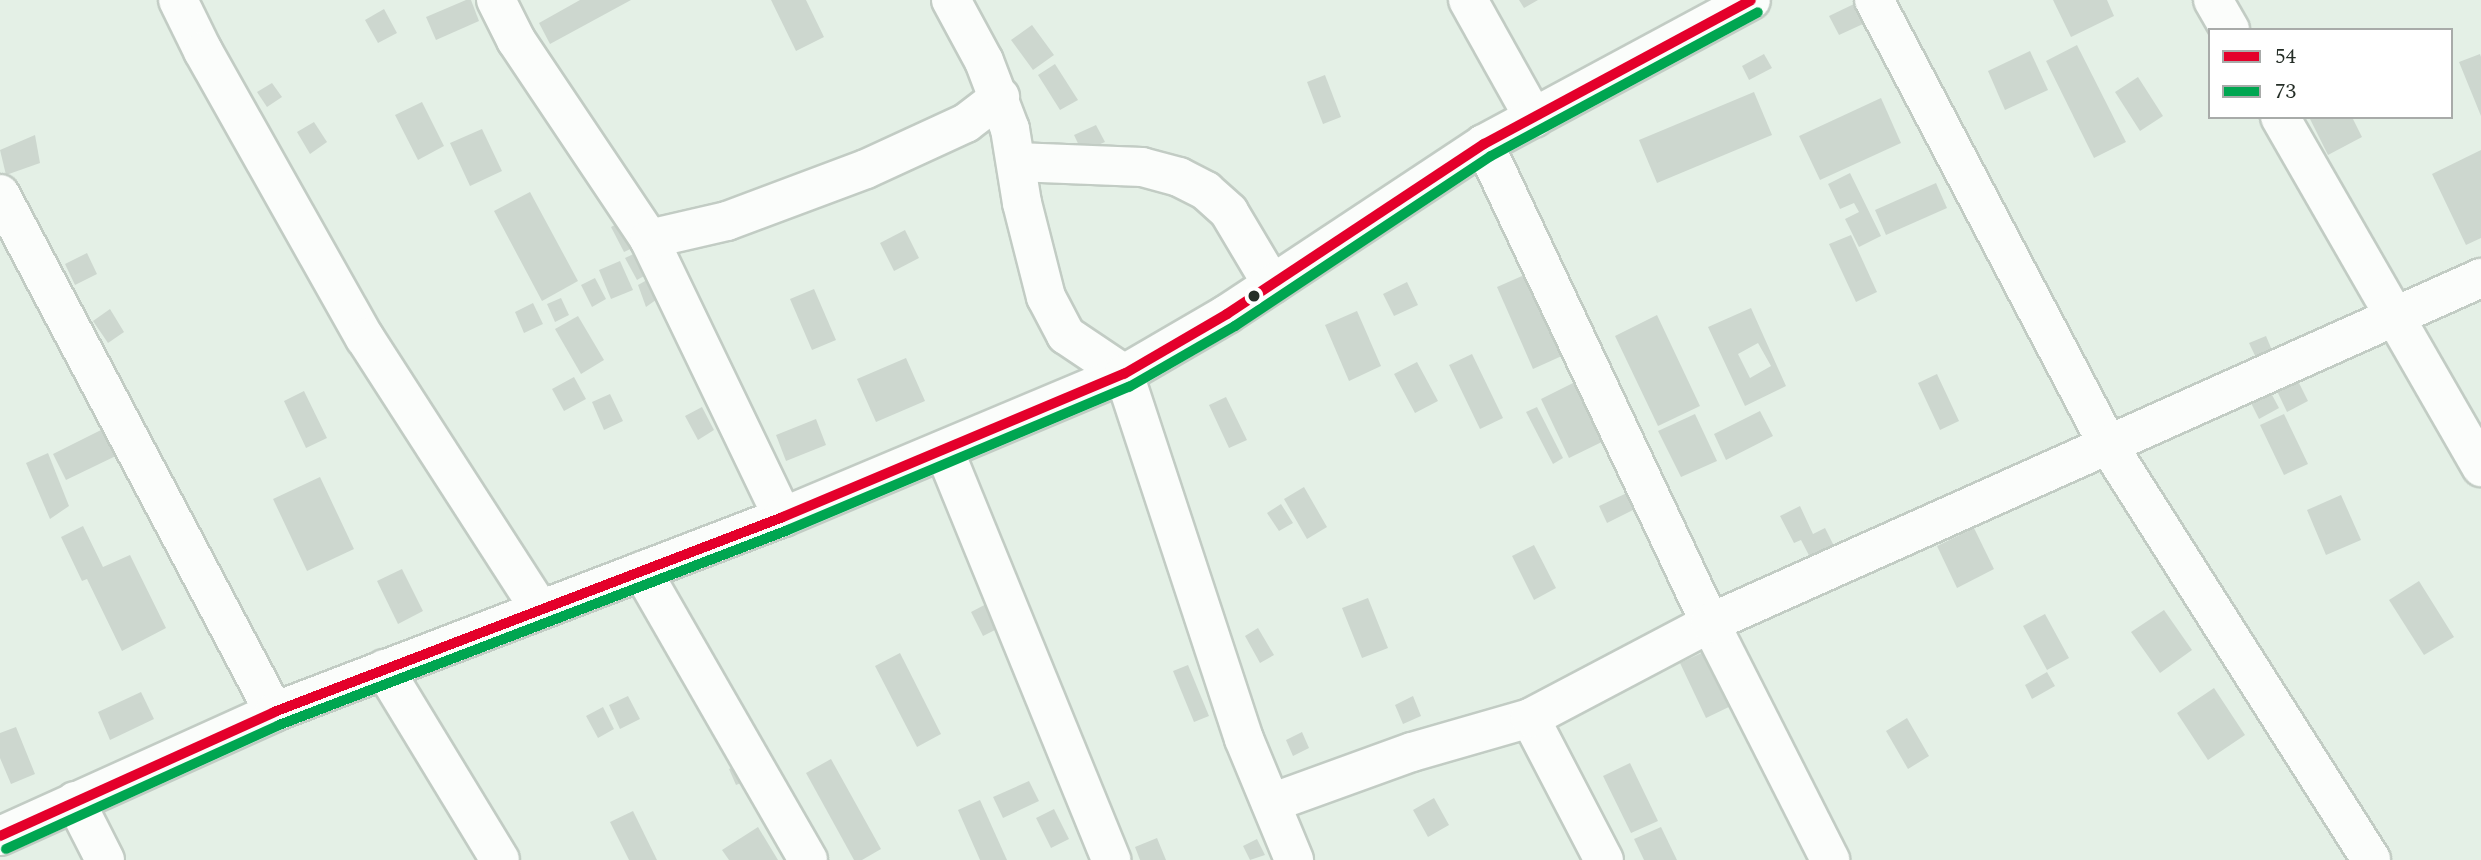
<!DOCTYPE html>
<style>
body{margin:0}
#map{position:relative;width:2481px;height:860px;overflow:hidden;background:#e4f0e6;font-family:Spectral,serif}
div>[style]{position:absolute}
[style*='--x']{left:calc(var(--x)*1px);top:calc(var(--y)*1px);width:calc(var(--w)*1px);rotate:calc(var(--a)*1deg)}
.building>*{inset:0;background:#cdd7cf}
.roads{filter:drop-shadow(2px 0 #c2ccc4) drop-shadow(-2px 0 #c2ccc4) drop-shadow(0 2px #c2ccc4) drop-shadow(0 -2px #c2ccc4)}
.street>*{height:38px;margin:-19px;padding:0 19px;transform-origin:19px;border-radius:19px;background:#fbfdfb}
.secondary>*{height:38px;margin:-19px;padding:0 19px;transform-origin:19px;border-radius:19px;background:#fbfdfb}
.bus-1>*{height:10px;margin:-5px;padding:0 5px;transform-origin:5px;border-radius:5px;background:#e4002b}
.bus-2>*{height:10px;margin:-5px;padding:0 5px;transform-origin:5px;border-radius:5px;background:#00a651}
.dots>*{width:19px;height:19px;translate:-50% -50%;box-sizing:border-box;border:4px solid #fff;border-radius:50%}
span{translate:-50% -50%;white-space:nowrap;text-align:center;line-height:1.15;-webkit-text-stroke:7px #fff;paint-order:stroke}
.legend{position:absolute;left:2208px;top:28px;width:245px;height:91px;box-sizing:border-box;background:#fff;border:2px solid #a8aba9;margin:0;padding:9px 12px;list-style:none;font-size:21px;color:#252e27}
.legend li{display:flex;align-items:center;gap:14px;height:35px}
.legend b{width:35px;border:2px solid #a8aba9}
</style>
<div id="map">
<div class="building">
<div style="clip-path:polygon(466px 0,471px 0,479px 21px,436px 40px,426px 17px)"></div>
<div style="clip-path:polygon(580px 0,631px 0,550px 44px,539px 23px)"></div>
<div style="clip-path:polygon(771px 0,806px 0,824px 37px,796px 51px)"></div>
<div style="clip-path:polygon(1519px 0,1538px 0,1524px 8px)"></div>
<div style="clip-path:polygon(2053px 0,2107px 0,2114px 16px,2071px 37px)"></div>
<div style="clip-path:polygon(1854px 4px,1863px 24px,1839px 35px,1829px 16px)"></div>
<div style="clip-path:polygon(384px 9px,397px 33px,378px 43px,365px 20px)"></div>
<div style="clip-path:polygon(1032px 25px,1054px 55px,1033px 70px,1011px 40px)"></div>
<div style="clip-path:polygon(2077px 45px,2126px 142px,2094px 158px,2046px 61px)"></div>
<div style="clip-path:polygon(2030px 51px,2048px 90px,2005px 110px,1988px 71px)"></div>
<div style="clip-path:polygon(1764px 54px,1772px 68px,1749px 80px,1742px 66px)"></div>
<div style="clip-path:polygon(2480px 54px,2481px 57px,2481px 116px,2459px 62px)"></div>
<div style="clip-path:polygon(1055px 64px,1078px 100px,1060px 110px,1038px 75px)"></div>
<div style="clip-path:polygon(1325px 75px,1341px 117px,1323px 124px,1307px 82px)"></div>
<div style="clip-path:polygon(2138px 77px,2163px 116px,2140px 131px,2115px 92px)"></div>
<div style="clip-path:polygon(272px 83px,282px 97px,267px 107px,257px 92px)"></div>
<div style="clip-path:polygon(1754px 92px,1772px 135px,1657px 183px,1639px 140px)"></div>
<div style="clip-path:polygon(1881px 98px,1901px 143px,1820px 180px,1799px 136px)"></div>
<div style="clip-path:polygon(422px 102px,444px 146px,418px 160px,395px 115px)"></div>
<div style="clip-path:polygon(2309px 117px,2352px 117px,2362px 137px,2328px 155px)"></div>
<div style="clip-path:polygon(314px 122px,327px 142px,310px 154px,297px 132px)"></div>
<div style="clip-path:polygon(1096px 125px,1105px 142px,1082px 152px,1074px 135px)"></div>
<div style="clip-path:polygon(482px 129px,502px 171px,470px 186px,450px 143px)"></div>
<div style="clip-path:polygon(35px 135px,40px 163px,6px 175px,0 150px)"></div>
<div style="clip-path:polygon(2481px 150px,2481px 238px,2466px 245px,2432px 174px)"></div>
<div style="clip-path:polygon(1850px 173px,1881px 236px,1859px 247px,1845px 219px,1859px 212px,1854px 203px,1840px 209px,1828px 184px)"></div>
<div style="clip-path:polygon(1936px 183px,1947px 208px,1886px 235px,1875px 210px)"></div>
<div style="clip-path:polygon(530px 192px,578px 281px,542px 301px,494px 211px)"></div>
<div style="clip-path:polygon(630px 217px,643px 243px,624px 252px,611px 227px)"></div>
<div style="clip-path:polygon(905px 230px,919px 258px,894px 271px,880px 243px)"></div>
<div style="clip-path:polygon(1851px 235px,1877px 292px,1856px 302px,1829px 244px)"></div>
<div style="clip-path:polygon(642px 250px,653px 271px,637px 280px,625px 258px)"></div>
<div style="clip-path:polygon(87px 253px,97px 274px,75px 285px,65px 264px)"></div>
<div style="clip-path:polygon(620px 261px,633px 290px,611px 299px,599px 270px)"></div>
<div style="clip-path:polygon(1540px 268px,1575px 350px,1533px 369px,1497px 287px)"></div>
<div style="clip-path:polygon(656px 275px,667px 292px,646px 307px,638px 285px)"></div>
<div style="clip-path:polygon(595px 278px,606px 299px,592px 307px,581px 285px)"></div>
<div style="clip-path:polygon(1407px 282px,1418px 305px,1394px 316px,1383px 294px)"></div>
<div style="clip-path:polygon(814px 289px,836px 340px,812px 350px,790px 299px)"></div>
<div style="clip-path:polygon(561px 298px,569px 315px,555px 322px,547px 304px)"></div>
<div style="clip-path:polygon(533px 303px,543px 324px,524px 333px,515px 312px)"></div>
<div style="clip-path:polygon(evenodd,1751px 308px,1786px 386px,1745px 406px,1708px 327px,1751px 308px,1758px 343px,1771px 366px,1750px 378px,1738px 354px,1758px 343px)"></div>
<div style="clip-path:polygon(110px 309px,124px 332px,108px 343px,93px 321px)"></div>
<div style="clip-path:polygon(1357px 311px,1381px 366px,1349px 381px,1325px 325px)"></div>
<div style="clip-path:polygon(1657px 315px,1700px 406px,1658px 426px,1615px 336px)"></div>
<div style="clip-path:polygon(578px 316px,604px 360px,581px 374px,555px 329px)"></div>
<div style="clip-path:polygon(2266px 336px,2274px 355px,2258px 362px,2249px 343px)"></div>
<div style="clip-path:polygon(1472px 354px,1503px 418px,1480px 429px,1449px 365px)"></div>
<div style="clip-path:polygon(906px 358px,925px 401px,876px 422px,857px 379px)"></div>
<div style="clip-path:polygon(1417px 362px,1438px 401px,1415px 413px,1394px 374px)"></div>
<div style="clip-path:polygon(1937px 374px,1959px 421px,1940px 430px,1918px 383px)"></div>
<div style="clip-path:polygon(574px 377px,586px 399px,564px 411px,552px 389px)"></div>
<div style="clip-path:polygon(1583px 378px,1612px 437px,1569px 458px,1541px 399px)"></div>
<div style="clip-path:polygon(2298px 381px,2308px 401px,2287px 412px,2277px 391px)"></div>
<div style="clip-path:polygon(304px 391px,327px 438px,306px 448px,284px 401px)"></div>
<div style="clip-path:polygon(2271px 393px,2279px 408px,2259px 419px,2251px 403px)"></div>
<div style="clip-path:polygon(610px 394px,623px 421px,604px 430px,592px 402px)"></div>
<div style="clip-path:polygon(1226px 397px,1247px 440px,1229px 448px,1209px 405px)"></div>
<div style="clip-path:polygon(702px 407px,714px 430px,698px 440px,685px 416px)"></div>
<div style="clip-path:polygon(1537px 407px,1563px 458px,1553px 464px,1526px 412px)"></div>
<div style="clip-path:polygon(1760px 411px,1773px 436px,1726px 460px,1714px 434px)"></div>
<div style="clip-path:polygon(1695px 414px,1717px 461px,1681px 477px,1658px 431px)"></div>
<div style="clip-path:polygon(2284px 414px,2308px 464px,2284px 475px,2260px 425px)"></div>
<div style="clip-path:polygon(816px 419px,826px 445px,786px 461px,776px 435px)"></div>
<div style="clip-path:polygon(111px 425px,124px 452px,66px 480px,53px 454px)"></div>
<div style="clip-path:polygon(48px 453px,69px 506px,50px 519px,26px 463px)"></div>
<div style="clip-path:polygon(320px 477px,354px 549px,307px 571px,273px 499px)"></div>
<div style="clip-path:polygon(1304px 487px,1327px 527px,1307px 539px,1284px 499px)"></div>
<div style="clip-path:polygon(1629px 492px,1637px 508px,1607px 523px,1599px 506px)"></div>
<div style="clip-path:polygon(2341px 495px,2361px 540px,2326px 555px,2307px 510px)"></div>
<div style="clip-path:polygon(1281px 504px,1293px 523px,1279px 531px,1267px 513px)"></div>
<div style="clip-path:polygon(1800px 506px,1813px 534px,1825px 528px,1836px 550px,1813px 563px,1801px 540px,1794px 543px,1780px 516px)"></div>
<div style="clip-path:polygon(83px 526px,103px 567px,130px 555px,166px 628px,122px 651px,87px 579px,82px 581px,61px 537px)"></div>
<div style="clip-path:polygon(1974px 528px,1994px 569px,1957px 588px,1937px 546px)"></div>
<div style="clip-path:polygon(1534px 545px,1556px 588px,1534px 600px,1512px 556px)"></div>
<div style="clip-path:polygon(402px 569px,423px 611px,398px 624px,377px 581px)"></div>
<div style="clip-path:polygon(2419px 581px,2454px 637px,2424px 655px,2389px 600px)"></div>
<div style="clip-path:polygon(1368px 598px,1388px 648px,1362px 658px,1342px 608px)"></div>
<div style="clip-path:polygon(994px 600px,1007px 624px,983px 636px,971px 612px)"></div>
<div style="clip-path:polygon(2164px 610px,2192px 650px,2160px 673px,2131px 632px)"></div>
<div style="clip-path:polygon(2045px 614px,2069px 658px,2047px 670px,2023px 626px)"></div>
<div style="clip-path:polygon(1258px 628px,1274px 655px,1260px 663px,1245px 636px)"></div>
<div style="clip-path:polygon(1708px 650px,1733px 705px,1706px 718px,1680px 663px)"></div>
<div style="clip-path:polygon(900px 653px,941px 734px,917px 747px,875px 666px)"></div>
<div style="clip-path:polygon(1188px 665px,1209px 716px,1194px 722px,1173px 671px)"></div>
<div style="clip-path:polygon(2047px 672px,2055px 686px,2032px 699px,2025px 685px)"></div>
<div style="clip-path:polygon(2214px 688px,2245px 735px,2208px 760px,2177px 713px)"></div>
<div style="clip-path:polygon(141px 692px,154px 719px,110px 740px,98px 712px)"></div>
<div style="clip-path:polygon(628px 696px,640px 719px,620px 729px,609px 705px)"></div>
<div style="clip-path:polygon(1413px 696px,1421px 716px,1403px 724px,1395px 705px)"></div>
<div style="clip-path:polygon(603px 707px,614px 729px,598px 738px,586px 716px)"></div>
<div style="clip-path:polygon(1907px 718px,1929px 756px,1908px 769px,1886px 731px)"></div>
<div style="clip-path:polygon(16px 727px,35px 774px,11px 784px,0 758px,0 733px)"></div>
<div style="clip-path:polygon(1302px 732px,1309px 748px,1293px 756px,1286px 740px)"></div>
<div style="clip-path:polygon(831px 759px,881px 849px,862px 860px,854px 860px,806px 773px)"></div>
<div style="clip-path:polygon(1630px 763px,1658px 821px,1631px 833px,1603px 776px)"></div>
<div style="clip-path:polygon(741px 764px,748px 780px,736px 785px,729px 769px)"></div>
<div style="clip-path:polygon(1029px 781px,1039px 801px,1003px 818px,993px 797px)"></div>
<div style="clip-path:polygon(1434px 798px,1449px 825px,1428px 837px,1413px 810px)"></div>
<div style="clip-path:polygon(980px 800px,1007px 860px,980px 860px,958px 810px)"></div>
<div style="clip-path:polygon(1054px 809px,1069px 839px,1051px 848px,1036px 818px)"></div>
<div style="clip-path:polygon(633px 811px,657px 860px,629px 860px,610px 822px)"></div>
<div style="clip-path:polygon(758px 827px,778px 860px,729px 860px,722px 850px)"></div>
<div style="clip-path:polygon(1661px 827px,1677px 860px,1644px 860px,1634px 839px)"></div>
<div style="clip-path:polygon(1157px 838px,1166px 860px,1140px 860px,1135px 847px)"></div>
<div style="clip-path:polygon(1257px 839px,1265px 855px,1250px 860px,1243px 846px)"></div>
</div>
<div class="roads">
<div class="street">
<div style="--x:178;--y:0;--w:57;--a:63.9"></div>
<div style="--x:203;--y:51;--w:330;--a:60.6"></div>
<div style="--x:365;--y:338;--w:323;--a:57.2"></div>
<div style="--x:496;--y:0;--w:45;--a:63.4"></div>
<div style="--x:516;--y:40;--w:239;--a:56.2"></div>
<div style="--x:649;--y:239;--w:309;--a:64.3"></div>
<div style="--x:951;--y:0;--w:69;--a:61.6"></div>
<div style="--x:984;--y:61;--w:73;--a:69.1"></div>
<div style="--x:1010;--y:129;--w:75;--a:80.8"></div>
<div style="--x:1022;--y:203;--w:97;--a:75.7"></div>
<div style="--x:1046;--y:297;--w:43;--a:62.2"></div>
<div style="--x:1066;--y:335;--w:70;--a:33.9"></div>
<div style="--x:1124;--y:374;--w:384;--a:71.8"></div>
<div style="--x:1244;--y:739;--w:131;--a:67.5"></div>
<div style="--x:1468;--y:0;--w:135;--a:60.8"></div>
<div style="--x:1874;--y:0;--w:503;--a:62.26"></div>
<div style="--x:2108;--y:445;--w:491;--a:57.6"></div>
<div style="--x:2213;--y:0;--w:34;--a:60"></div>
<div style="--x:2280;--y:117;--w:404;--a:60.1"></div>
<div style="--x:1484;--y:144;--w:530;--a:64.74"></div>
<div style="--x:1710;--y:623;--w:266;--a:63.1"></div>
<div style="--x:1016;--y:162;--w:126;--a:2.3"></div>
<div style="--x:1142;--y:167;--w:38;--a:15"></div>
<div style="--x:1179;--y:177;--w:30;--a:27"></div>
<div style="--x:1206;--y:191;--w:31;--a:42"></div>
<div style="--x:1229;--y:212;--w:84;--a:59.2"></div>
<div style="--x:0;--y:194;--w:586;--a:62.12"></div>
<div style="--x:649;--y:239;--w:80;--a:-13"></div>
<div style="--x:727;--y:221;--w:148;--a:-20.5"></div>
<div style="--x:866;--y:169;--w:110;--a:-24.7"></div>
<div style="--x:966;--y:123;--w:43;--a:-37.4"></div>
<div style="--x:944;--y:450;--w:443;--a:67.8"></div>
<div style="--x:642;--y:571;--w:333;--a:60.1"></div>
<div style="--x:384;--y:669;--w:223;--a:58.7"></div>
<div style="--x:1530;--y:718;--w:160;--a:62.5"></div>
<div style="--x:75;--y:801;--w:66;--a:63"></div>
<div style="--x:1271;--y:803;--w:150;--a:-19.9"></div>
<div style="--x:1412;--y:752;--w:123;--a:-16.1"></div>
<div style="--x:1530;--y:718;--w:204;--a:-27.8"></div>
<div style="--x:1710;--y:623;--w:845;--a:-24.11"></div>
</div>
<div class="secondary">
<div style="--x:0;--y:836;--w:301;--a:-24.3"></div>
<div style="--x:274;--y:712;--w:545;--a:-20.96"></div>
<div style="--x:783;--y:517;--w:370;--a:-22.8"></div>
<div style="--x:1124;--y:374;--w:119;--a:-30.2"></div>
<div style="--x:1227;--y:314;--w:308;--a:-33.5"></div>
<div style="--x:1484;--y:144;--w:303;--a:-28.3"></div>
</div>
</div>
<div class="bus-1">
<div style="--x:0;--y:836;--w:301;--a:-24.3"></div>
<div style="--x:274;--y:712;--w:545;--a:-20.96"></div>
<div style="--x:783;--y:517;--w:370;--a:-22.8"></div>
<div style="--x:1124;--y:374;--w:119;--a:-30.2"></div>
<div style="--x:1227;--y:314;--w:308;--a:-33.5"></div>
<div style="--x:1484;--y:144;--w:303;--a:-28.3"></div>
</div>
<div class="bus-2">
<div style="--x:6;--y:849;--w:300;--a:-24.4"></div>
<div style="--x:279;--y:725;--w:545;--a:-20.96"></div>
<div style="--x:788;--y:530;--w:370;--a:-22.8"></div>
<div style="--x:1129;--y:387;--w:122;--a:-29.9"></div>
<div style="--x:1235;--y:326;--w:307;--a:-33.6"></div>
<div style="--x:1491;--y:156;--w:303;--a:-28.3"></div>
</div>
<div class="dots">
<div style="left:1254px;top:296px;background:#252e27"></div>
</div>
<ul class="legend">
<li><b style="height:9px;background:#e4002b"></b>54</li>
<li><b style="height:9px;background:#00a651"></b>73</li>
</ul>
</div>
